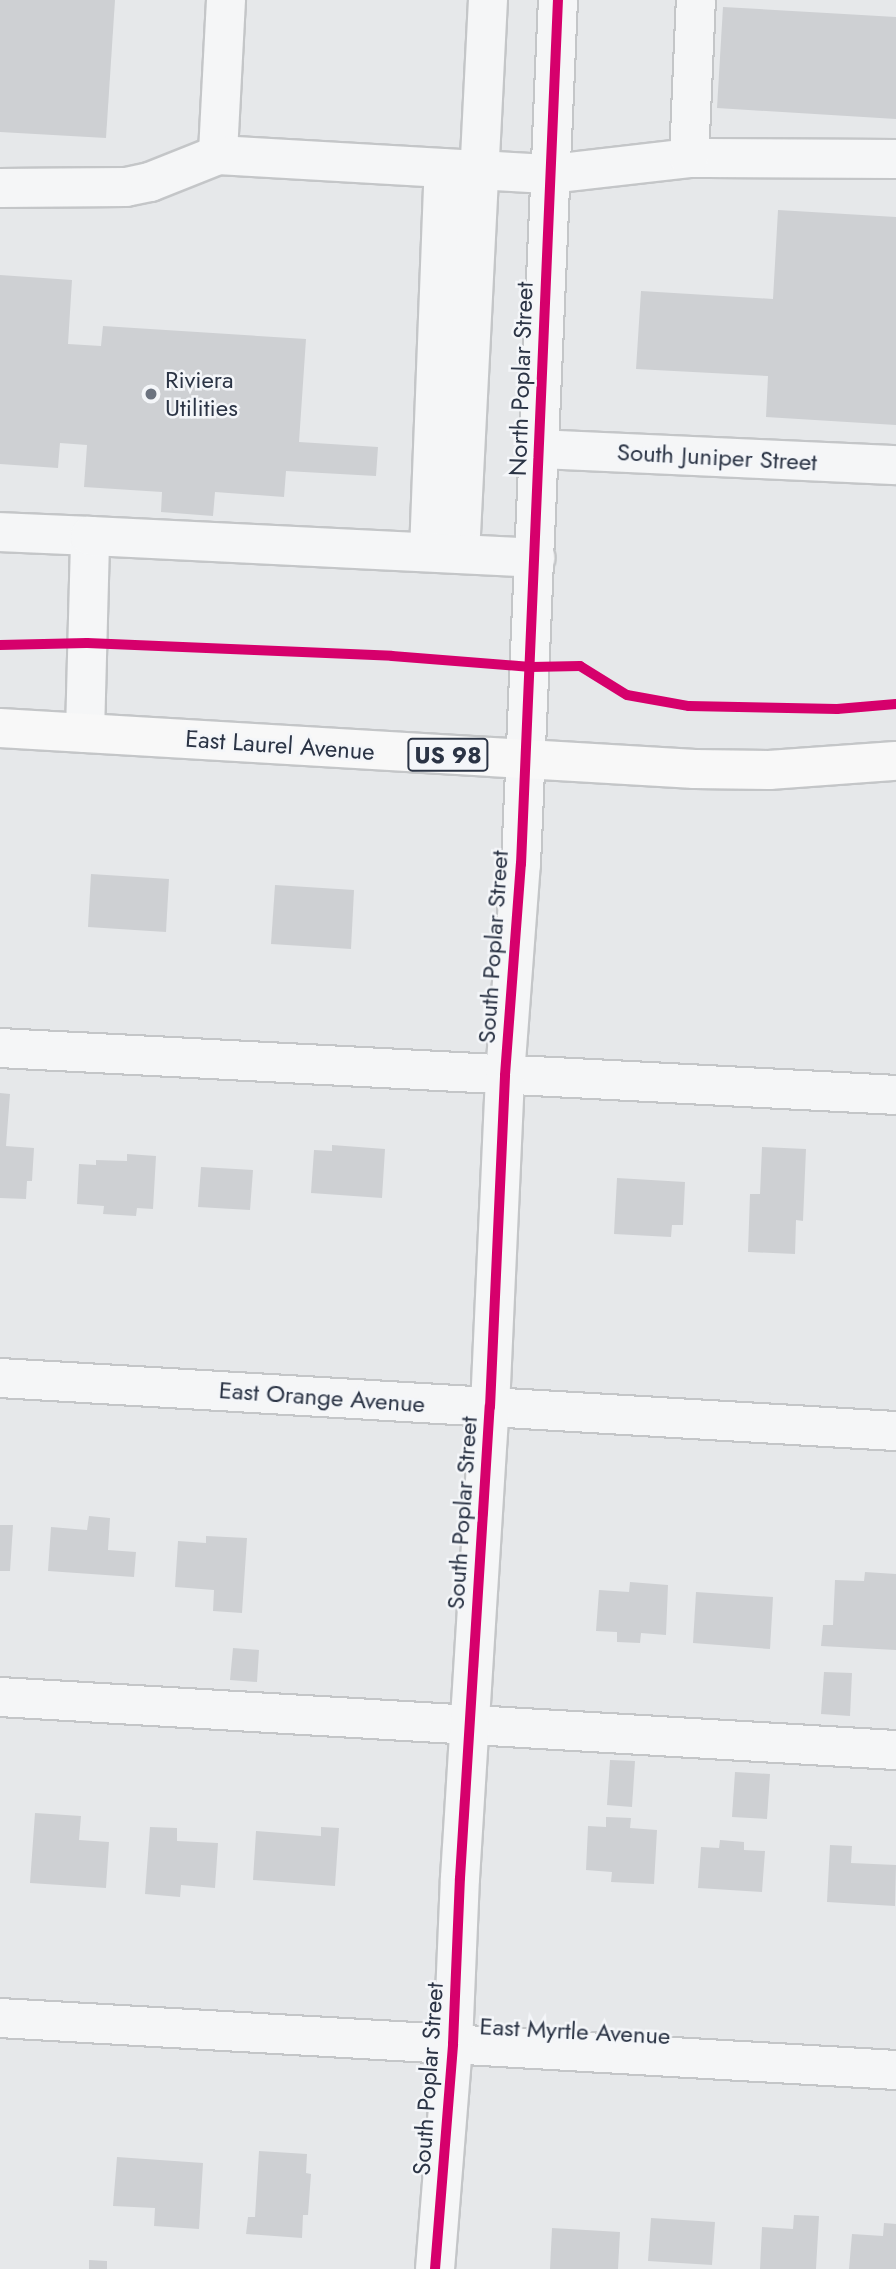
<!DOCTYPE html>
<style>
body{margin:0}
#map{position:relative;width:896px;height:2269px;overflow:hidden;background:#e6e8ea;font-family:Jost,sans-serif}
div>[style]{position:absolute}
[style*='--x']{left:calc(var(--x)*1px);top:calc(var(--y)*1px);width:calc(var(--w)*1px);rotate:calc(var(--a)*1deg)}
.building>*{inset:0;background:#ced0d3}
.roads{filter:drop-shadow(2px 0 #c4c6c8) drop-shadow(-2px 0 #c4c6c8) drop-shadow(0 2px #c4c6c8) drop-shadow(0 -2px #c4c6c8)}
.minor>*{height:38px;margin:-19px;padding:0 19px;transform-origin:19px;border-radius:19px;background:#f5f6f7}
.major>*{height:38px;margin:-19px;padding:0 19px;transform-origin:19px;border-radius:19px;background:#f8f8f8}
.cycleway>*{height:10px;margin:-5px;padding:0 5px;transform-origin:5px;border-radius:5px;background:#d6006c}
.dots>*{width:19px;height:19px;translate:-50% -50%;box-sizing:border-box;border:4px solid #f4f6f9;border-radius:50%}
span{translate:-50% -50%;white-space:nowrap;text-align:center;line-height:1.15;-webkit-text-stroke:5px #f4f6f9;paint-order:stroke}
.shield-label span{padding:2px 5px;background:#f4f6f9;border:2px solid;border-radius:5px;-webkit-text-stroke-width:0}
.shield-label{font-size:23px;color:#2b3445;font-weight:700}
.street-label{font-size:24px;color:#2b3445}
.poi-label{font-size:24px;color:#2b3445}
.left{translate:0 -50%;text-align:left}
</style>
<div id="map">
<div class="building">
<div style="clip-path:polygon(0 0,115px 0,106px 138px,0 132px)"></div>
<div style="clip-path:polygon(723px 7px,896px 17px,896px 119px,717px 108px)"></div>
<div style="clip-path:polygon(778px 210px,896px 217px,896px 425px,766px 417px,768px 376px,636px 369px,641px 291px,773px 299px)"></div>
<div style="clip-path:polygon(0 275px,72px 280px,68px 344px,101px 346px,103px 326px,306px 339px,299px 442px,378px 447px,376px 476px,286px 471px,284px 497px,215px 492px,213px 516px,161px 512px,162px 492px,84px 487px,87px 445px,60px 443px,58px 468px,0 464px)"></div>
<div style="clip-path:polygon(91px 874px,169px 879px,166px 932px,88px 927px)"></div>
<div style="clip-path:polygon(275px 885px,354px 890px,351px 949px,271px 944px)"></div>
<div style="clip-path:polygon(0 1093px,10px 1094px,6px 1146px,34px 1148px,32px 1181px,27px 1181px,26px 1199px,0 1198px)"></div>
<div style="clip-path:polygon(332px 1145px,385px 1149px,382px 1198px,311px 1193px,314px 1150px,332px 1151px)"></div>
<div style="clip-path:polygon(762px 1147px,806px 1149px,803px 1221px,796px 1220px,795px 1254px,748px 1252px,750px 1194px,760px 1194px)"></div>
<div style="clip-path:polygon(127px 1154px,156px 1156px,153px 1209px,137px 1208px,136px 1216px,103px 1214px,104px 1206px,77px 1204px,79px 1164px,96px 1165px,96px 1160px,127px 1161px)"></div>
<div style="clip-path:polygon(201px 1167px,253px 1170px,250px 1210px,198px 1207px)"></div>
<div style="clip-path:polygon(617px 1178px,685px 1182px,683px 1225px,672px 1225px,671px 1237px,614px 1234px)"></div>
<div style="clip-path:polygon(89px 1516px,110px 1518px,108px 1550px,136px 1552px,134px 1577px,48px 1571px,51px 1527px,87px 1530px)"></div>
<div style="clip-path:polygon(0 1525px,13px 1525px,10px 1571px,0 1571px)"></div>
<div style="clip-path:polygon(206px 1536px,247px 1538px,242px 1613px,213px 1611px,214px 1590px,175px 1587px,178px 1541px,206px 1543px)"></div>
<div style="clip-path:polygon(865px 1572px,896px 1574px,896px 1650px,821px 1646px,823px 1625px,833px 1625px,835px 1580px,864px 1581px)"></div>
<div style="clip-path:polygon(630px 1582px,668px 1585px,666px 1635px,641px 1633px,640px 1643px,617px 1642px,617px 1632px,596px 1631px,599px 1590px,629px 1592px)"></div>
<div style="clip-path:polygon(696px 1592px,773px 1597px,770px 1649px,693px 1643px)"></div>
<div style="clip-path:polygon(233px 1648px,259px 1650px,257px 1682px,230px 1680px)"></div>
<div style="clip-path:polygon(824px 1672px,852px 1673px,850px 1716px,821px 1714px)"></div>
<div style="clip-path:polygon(610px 1760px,635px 1761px,632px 1807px,607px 1805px)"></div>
<div style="clip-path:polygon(735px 1772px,770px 1774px,767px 1819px,732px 1817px)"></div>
<div style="clip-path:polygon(35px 1813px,81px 1816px,79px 1840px,109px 1842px,106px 1888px,30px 1883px)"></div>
<div style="clip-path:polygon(606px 1817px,631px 1818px,630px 1828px,657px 1830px,654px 1884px,611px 1882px,612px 1872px,586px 1870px,588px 1826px,606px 1827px)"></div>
<div style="clip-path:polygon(150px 1827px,177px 1828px,177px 1841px,218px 1843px,215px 1888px,181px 1885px,180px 1897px,145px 1894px)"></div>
<div style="clip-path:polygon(321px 1827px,339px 1828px,335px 1886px,253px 1880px,256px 1831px,321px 1836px)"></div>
<div style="clip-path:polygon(720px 1840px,744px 1842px,744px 1850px,765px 1851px,762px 1892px,698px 1888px,701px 1847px,719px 1848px)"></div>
<div style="clip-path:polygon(830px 1845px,852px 1846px,851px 1863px,896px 1865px,895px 1906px,827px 1902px)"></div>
<div style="clip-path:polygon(259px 2151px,307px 2154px,306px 2173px,311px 2174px,308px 2215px,303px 2215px,302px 2238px,246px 2234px,248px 2217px,255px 2217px)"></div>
<div style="clip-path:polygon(117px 2157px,203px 2163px,199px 2229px,154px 2226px,155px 2208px,113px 2206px)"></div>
<div style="clip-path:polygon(794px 2215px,819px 2216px,816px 2269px,760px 2269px,762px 2227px,793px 2229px)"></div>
<div style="clip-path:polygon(651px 2218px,715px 2222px,712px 2265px,648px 2261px)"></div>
<div style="clip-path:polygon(884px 2223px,896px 2224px,896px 2269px,849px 2269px,852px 2234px,883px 2236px)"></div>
<div style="clip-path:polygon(552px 2228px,620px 2232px,618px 2269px,550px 2269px)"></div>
<div style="clip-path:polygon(89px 2260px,107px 2261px,107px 2269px,89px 2269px)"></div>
</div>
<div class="roads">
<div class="minor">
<div style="--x:226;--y:0;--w:155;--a:93"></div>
<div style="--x:218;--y:155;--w:334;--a:3.3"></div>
<div style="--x:551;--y:174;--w:139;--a:-6.6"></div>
<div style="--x:689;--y:158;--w:207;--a:0.3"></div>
<div style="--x:689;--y:158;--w:158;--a:-87.5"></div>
<div style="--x:0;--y:188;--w:126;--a:-0.5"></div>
<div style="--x:126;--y:187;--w:25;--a:-12"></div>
<div style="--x:150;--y:182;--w:73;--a:-21.7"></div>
<div style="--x:538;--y:449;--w:358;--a:2.6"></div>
<div style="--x:0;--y:532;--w:90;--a:2.5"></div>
<div style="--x:429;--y:552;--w:384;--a:-87.8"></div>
<div style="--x:460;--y:554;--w:555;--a:-87.11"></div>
<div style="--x:85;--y:733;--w:197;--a:-88.5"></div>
<div style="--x:90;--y:536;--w:446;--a:2.8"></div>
<div style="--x:0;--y:1048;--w:897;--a:3"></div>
<div style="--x:0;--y:1378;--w:898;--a:3.39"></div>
<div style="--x:0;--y:1697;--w:898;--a:3.39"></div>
<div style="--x:0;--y:2018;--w:898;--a:3.32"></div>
<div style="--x:435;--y:2269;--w:226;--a:-85.4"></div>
<div style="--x:453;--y:2044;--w:166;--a:-87.6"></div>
<div style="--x:460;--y:1878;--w:472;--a:-86.4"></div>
<div style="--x:490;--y:1407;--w:332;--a:-87.4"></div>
<div style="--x:505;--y:1075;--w:212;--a:-85.7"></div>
<div style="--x:521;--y:864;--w:865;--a:-87.55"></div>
</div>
<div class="major">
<div style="--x:0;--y:728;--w:696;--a:3.38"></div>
<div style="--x:695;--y:769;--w:74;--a:0.8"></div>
<div style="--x:769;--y:770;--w:127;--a:-4.1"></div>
</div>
</div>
<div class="cycleway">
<div style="--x:0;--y:645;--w:87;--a:-1.3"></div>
<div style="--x:87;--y:643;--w:305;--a:2.4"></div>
<div style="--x:392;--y:656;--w:139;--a:4.5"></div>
<div style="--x:531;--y:667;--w:49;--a:-1.2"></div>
<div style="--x:580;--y:666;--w:55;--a:31.7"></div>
<div style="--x:627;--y:695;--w:63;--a:10.1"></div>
<div style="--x:689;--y:706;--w:148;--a:1.2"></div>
<div style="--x:837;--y:709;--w:59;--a:-4.8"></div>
<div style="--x:435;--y:2269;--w:226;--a:-85.4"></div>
<div style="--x:453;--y:2044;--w:166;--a:-87.6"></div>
<div style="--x:460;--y:1878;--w:472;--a:-86.4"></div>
<div style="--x:490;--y:1407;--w:332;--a:-87.4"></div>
<div style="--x:505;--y:1075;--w:212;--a:-85.7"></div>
<div style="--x:521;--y:864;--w:865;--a:-87.55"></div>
</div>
<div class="dots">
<div style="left:151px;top:394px;background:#6c737f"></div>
</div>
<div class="shield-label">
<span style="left:448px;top:755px">US 98</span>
</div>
<div class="street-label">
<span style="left:521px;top:379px;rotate:-88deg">North Poplar Street</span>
<span style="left:717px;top:457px;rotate:3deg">South Juniper Street</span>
<span style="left:280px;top:745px;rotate:4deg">East Laurel Avenue</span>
<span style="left:493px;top:947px;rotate:-86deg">South Poplar Street</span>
<span style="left:322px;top:1397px;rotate:4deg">East Orange Avenue</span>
<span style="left:462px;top:1513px;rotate:-86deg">South Poplar Street</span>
<span style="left:575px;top:2031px;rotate:3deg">East Myrtle Avenue</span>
<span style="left:428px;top:2079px;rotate:-86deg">South Poplar Street</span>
</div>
<div class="poi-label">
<span class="left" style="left:165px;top:394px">Riviera<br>Utilities</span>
</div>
</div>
